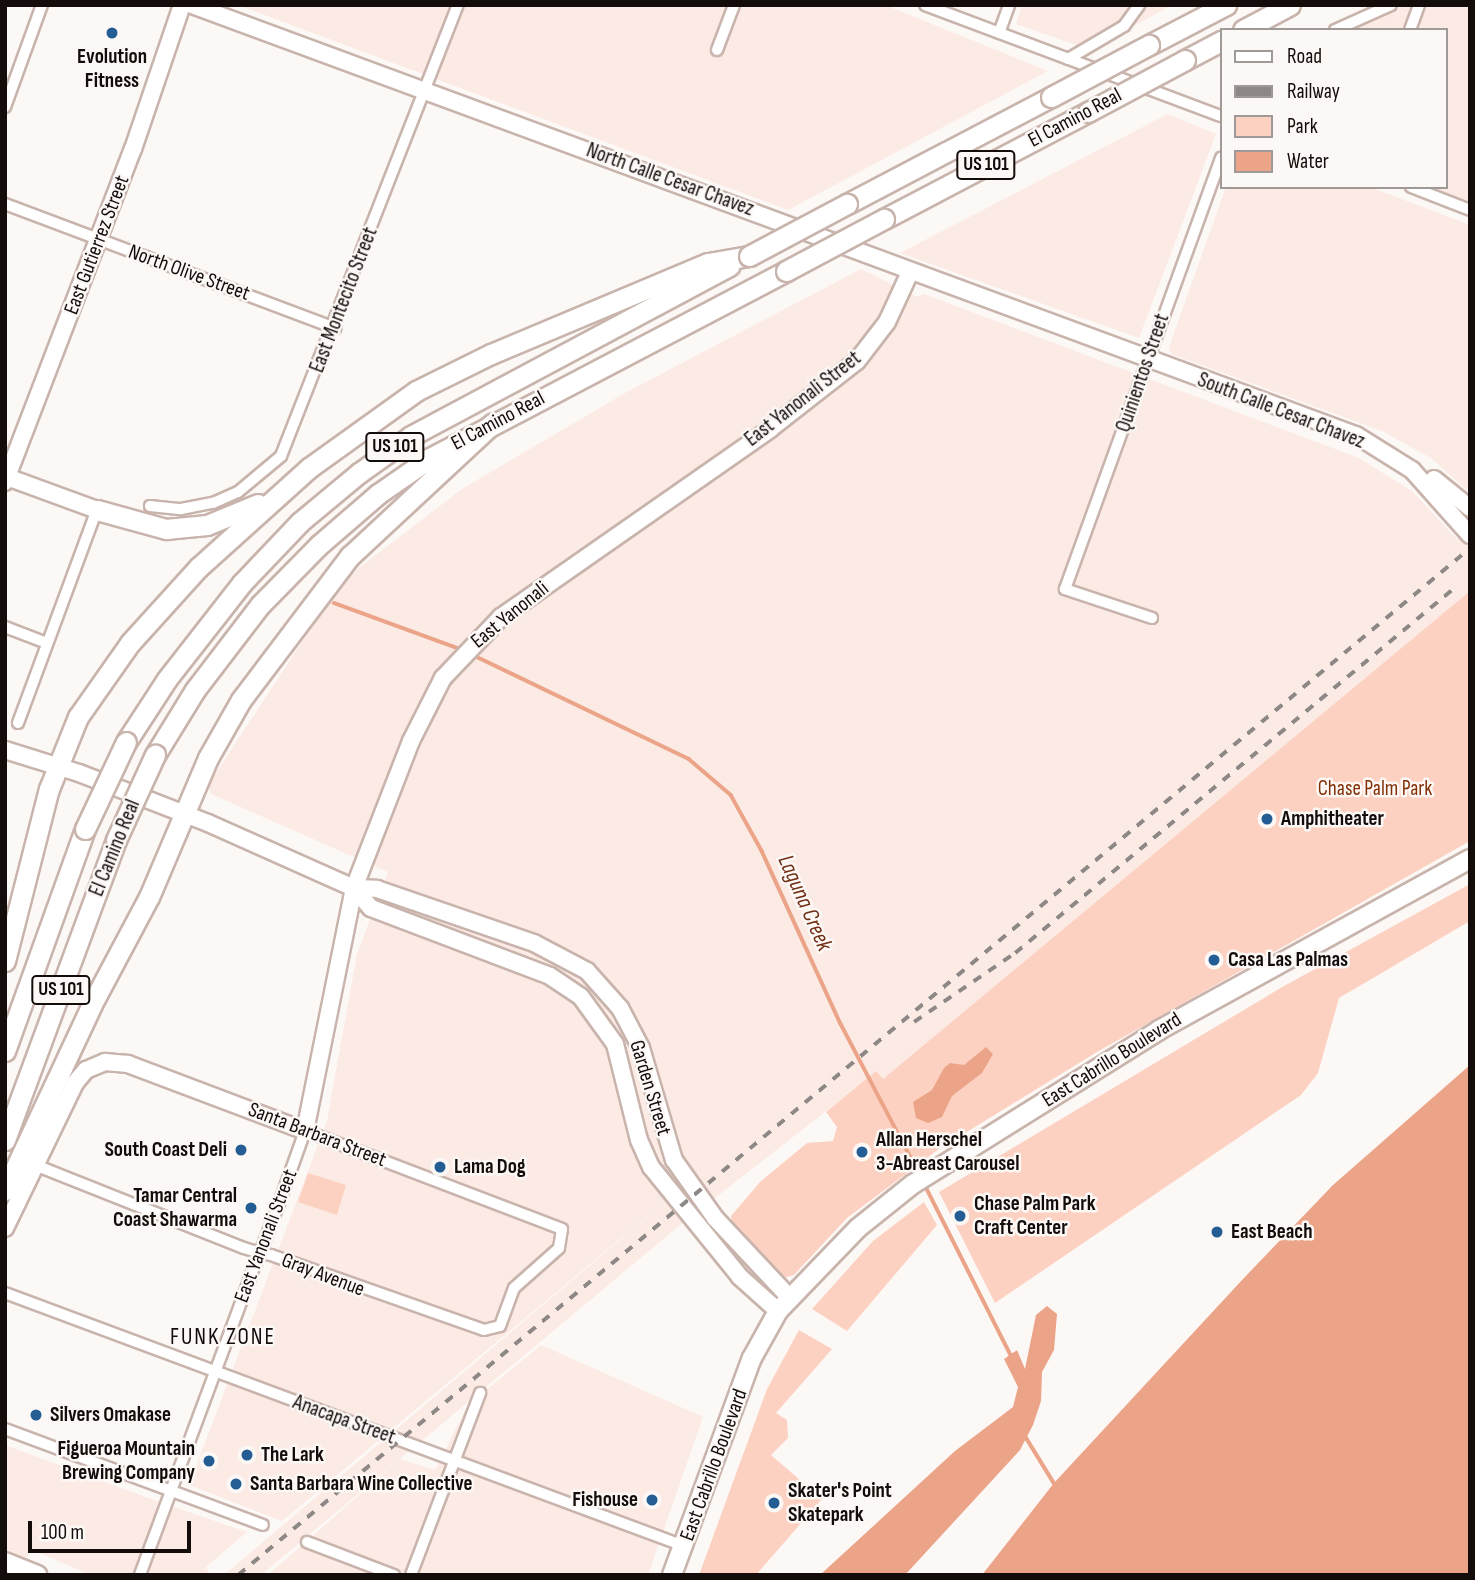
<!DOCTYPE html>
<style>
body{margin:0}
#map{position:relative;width:1475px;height:1580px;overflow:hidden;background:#fcf8f6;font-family:"Sofia Sans Condensed",sans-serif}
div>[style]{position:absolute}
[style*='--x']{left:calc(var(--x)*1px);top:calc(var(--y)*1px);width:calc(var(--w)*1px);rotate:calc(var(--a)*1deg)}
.built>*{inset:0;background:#fceae4}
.green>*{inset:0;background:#fdd1c1}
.water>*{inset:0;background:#eca488}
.stream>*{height:3.5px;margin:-1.75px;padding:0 1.75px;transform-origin:1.75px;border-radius:1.75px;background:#eca488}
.roads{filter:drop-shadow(2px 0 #c8b4ac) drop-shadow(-2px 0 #c8b4ac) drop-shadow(0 2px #c8b4ac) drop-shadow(0 -2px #c8b4ac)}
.street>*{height:10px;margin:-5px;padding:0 5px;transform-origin:5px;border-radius:5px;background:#fff}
.secondary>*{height:16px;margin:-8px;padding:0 8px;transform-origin:8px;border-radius:8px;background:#fff}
.primary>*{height:18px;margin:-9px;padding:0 9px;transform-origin:9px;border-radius:9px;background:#fff}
.highway>*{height:19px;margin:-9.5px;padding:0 9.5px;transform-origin:9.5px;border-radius:9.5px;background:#fff}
.rail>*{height:3.5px;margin-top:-1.75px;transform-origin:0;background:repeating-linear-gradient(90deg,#8d8886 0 9px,transparent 0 18px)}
.bridges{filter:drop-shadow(2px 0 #c8b4ac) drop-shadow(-2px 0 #c8b4ac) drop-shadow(0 2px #c8b4ac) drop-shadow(0 -2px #c8b4ac)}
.highway-bridge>*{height:19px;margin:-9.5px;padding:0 9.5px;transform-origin:9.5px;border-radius:9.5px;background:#fff}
.dots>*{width:19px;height:19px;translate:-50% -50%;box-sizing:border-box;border:4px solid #fcf8f6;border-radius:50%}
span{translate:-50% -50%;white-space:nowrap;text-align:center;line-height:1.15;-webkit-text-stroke:5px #fcf8f6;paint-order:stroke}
.shield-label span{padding:2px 5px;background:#fcf8f6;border:2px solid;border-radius:5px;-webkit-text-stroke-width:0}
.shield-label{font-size:19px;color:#130c0a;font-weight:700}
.poi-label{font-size:21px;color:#130c0a;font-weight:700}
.left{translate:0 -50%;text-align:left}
.right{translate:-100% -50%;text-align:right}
.street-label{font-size:21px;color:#130c0a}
.park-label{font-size:21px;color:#822f05}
.water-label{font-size:23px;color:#702f14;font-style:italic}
.neighbourhood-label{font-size:23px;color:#130c0a;letter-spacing:2px}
.frame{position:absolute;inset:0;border:7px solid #130c0a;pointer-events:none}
.legend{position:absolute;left:1220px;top:28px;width:228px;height:161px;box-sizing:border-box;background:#fcf8f6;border:2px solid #9f9a98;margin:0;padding:9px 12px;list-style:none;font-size:21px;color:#130c0a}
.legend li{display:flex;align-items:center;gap:14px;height:35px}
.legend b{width:35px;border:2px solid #9f9a98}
.scale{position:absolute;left:28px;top:1521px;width:163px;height:32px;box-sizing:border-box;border:4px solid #130c0a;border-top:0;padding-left:9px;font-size:21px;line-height:24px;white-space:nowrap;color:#130c0a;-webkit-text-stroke:5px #fcf8f6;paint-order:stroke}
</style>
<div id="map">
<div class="built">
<div style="clip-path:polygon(238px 5px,885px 5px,1048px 71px,788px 210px)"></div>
<div style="clip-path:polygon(1022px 5px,1172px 5px,1091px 50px,1016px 24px)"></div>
<div style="clip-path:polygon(1373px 5px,1470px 5px,1470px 208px,1422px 187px,1445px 187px,1445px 30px,1336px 30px)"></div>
<div style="clip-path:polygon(1168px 114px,1216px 134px,1139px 338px,900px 253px)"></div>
<div style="clip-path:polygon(1226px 187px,1370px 187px,1470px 225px,1470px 493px,1431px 458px,1382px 431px,1171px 354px,1169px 347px)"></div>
<div style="clip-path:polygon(861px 269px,917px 297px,924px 294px,1359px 458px,1413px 492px,1457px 539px,1470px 529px,1470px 591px,883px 1080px,876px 1072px,674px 1230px,261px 1575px,224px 1575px,692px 1179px,282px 1521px,189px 1485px,327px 1121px,357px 954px,388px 872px,211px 794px,208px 785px,342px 581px,462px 489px,625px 393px)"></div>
<div style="clip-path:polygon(541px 1345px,703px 1417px,648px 1575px,268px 1575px,400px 1459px,435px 1470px,468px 1405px)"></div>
<div style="clip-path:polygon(5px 1445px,148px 1498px,247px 1532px,206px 1567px,210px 1575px,91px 1575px,30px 1549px,21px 1575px,5px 1575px)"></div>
</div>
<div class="green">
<div style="clip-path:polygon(1470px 591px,1470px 841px,1097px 1052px,939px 1149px,847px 1218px,794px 1275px,784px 1278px,774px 1274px,732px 1225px,731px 1216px,760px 1182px,807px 1143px,833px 1141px,837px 1127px,826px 1112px,876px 1071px,883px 1079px)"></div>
<div style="clip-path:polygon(1470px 884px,1470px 921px,1339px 998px,1318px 1073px,1301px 1095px,995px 1303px,939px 1192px,1284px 986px)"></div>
<div style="clip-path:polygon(308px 1173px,346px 1185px,337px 1215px,298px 1202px)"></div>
<div style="clip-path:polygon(924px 1202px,937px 1225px,847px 1331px,812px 1309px,873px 1241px)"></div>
<div style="clip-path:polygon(799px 1330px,832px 1349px,776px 1413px,787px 1420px,788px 1438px,771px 1455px,822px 1499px,756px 1575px,699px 1575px,767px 1389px)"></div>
</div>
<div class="water">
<div style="clip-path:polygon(986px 1047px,993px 1054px,982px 1073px,952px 1096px,942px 1117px,928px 1123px,916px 1118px,913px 1102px,932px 1090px,944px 1068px,950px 1063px,964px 1065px)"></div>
<div style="clip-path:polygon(1470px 1065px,1470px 1575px,982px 1575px,1054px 1483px,1243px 1279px,1333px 1185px)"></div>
<div style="clip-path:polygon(1047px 1306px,1057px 1314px,1054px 1350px,1042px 1372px,1041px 1401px,1033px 1425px,1020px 1450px,905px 1575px,820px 1575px,955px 1451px,1013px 1407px,1018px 1387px,1004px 1359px,1017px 1350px,1025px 1369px,1036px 1315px)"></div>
</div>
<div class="stream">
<div style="--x:334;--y:603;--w:137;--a:20"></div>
<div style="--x:473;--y:655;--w:240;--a:25.7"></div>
<div style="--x:689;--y:759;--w:55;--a:40.6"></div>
<div style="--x:731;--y:795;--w:64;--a:61"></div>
<div style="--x:762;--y:851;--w:190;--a:65.5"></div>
<div style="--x:841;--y:1024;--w:168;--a:62.4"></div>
<div style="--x:924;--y:1183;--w:195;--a:63.2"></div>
<div style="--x:1024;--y:1434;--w:57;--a:58.5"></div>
</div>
<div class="roads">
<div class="street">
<div style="--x:925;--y:5;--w:316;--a:20.6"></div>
<div style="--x:1335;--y:30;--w:61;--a:-24.1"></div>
<div style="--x:1410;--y:30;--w:27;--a:-70"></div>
<div style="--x:999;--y:33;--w:30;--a:-70"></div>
<div style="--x:717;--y:50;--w:48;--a:-69.3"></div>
<div style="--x:1068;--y:59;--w:65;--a:-30.5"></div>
<div style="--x:1124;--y:26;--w:26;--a:-54"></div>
<div style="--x:5;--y:107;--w:109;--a:-70.1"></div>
<div style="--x:1411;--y:187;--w:63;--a:21.3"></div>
<div style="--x:5;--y:204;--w:353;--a:20.6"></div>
<div style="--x:150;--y:506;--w:31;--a:6"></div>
<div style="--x:181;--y:509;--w:33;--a:-11"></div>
<div style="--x:213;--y:503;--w:27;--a:-24"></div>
<div style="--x:238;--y:492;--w:56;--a:-39.9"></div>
<div style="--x:281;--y:456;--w:484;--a:-68.6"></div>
<div style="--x:1152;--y:618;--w:92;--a:-161.6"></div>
<div style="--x:1065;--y:589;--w:459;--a:-70.1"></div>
<div style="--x:5;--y:627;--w:45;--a:20.9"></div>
<div style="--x:18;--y:723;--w:227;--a:-69.7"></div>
<div style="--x:35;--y:1165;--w:225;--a:21.7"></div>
<div style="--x:244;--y:1248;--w:17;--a:17"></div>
<div style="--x:260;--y:1253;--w:11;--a:10"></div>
<div style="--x:271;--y:1255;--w:226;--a:19.4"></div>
<div style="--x:484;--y:1330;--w:16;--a:-14"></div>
<div style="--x:500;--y:1326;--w:40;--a:-69.8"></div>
<div style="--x:514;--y:1288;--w:60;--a:-41.6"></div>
<div style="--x:559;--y:1248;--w:19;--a:-81"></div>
<div style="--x:562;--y:1229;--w:275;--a:-159.1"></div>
<div style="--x:305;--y:1131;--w:74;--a:109.7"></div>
<div style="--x:280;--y:1201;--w:56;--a:111"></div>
<div style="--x:260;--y:1253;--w:10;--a:114"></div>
<div style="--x:256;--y:1262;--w:244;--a:110.4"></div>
<div style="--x:171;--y:1491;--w:90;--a:110.3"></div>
<div style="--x:5;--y:1293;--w:725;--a:20.44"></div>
<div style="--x:5;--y:1429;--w:275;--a:20.4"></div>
<div style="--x:307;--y:1542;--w:93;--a:20.8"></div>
<div style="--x:411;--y:1575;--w:195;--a:-69.2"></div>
</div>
<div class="secondary">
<div style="--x:192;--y:5;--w:1241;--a:20.28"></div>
<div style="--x:1356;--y:435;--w:66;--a:32"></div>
<div style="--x:1412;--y:470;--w:87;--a:48.3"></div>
<div style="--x:7;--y:477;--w:96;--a:20.1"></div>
<div style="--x:1434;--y:479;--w:46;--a:38.9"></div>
<div style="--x:5;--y:482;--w:357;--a:-69"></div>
<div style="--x:133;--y:149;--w:152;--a:-71.2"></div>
<div style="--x:5;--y:750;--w:77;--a:17.3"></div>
<div style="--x:79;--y:773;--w:138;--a:21.2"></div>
<div style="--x:208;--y:823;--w:160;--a:24"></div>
<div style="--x:354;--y:888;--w:23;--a:2"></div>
<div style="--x:377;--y:889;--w:166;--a:19"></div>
<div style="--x:534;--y:943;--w:60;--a:27.8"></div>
<div style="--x:587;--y:971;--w:50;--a:48.3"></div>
<div style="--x:620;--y:1008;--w:45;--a:62.3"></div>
<div style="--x:641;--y:1048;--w:117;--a:73.6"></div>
<div style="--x:674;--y:1160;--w:71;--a:54.7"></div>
<div style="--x:715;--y:1218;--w:111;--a:46.8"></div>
<div style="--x:354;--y:888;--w:26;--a:50"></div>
<div style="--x:371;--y:908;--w:191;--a:20.8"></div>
<div style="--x:550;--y:976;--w:37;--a:34"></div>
<div style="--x:581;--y:997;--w:58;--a:54.1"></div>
<div style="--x:615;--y:1044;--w:99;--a:76"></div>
<div style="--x:639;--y:1140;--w:30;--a:66"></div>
<div style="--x:651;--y:1167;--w:141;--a:51"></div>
<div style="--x:740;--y:1277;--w:51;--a:41.8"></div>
<div style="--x:5;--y:1228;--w:161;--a:-64.2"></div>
<div style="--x:75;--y:1083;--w:17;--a:-50"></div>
<div style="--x:86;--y:1070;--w:21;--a:-23"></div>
<div style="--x:105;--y:1062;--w:23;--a:5"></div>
<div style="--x:128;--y:1064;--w:189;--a:20.7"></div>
<div style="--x:305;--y:1131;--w:248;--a:-78.6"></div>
<div style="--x:354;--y:888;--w:158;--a:-68.8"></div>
<div style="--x:411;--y:741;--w:71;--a:-63.1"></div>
<div style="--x:443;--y:678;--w:84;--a:-46.4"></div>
<div style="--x:501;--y:617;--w:328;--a:-34.9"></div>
<div style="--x:770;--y:429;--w:110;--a:-38"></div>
<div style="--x:857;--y:361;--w:49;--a:-52.4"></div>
<div style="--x:887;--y:322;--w:55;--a:-65.3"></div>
</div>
<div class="primary">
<div style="--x:5;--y:1562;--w:35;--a:22"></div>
<div style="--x:672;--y:1575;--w:231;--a:-69.8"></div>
<div style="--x:752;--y:1358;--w:54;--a:-61"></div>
<div style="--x:778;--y:1311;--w:115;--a:-46.1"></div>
<div style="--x:858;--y:1228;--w:70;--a:-38.7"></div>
<div style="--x:913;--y:1184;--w:290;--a:-32"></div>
<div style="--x:1159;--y:1030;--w:355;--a:-28.8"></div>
</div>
<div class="highway">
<div style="--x:1243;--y:30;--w:53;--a:-28"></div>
<div style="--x:1149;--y:45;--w:87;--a:-27.5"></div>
<div style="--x:1185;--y:60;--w:41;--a:-27.8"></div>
<div style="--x:847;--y:204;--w:230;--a:-27.7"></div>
<div style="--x:884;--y:219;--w:230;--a:-27.7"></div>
<div style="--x:97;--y:510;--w:72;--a:15.4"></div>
<div style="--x:166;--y:529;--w:41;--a:-5.6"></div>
<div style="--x:207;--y:525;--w:55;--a:-22.4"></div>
<div style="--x:126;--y:742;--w:75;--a:-56.9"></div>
<div style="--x:167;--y:679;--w:122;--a:-52"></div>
<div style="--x:242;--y:583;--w:84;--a:-46.4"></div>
<div style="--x:300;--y:522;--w:77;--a:-39.7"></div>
<div style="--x:359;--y:473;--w:64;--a:-35.4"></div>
<div style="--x:411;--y:436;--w:361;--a:-28.1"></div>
<div style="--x:155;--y:755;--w:76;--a:-58.4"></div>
<div style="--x:195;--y:690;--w:107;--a:-52.6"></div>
<div style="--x:260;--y:605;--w:84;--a:-45.5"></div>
<div style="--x:319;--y:545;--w:78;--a:-40.8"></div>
<div style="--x:378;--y:494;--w:63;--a:-34.7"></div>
<div style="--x:430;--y:458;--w:402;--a:-27.7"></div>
<div style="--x:5;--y:961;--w:178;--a:-75.7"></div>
<div style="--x:49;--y:789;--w:78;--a:-68.1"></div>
<div style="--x:78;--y:717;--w:90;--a:-54.9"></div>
<div style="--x:130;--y:643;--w:103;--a:-47.8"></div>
<div style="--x:199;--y:567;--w:148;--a:-42"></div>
<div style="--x:309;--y:468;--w:132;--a:-35.7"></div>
<div style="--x:416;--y:391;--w:84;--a:-26.3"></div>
<div style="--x:491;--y:354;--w:235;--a:-22.8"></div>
<div style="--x:708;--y:263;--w:42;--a:-9.7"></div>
<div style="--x:5;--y:1051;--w:236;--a:-70.2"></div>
<div style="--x:5;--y:1140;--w:320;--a:-69.7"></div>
<div style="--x:5;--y:1190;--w:205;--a:-64.9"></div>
<div style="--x:92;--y:1004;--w:121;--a:-62"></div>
<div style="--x:149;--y:897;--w:151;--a:-67"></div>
<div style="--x:208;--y:758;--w:67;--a:-60.4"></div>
<div style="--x:241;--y:700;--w:181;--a:-52.9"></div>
<div style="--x:350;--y:556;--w:195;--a:-42.9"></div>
</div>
</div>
<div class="rail">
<div style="--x:914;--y:1022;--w:122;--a:-34.3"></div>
<div style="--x:1015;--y:953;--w:568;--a:-39.72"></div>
<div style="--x:238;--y:1575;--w:1604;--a:-39.81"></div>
</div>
<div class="bridges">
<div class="highway-bridge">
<div style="--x:1051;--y:97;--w:111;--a:-28"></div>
<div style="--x:1088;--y:112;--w:110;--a:-28.2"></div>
<div style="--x:749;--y:256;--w:111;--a:-28"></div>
<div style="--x:786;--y:271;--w:111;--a:-28"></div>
<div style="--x:85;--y:829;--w:96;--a:-64.8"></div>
<div style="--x:116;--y:840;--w:94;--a:-65.4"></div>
</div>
</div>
<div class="dots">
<div style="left:112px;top:33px;background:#245c94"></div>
<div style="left:1267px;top:819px;background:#245c94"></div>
<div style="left:1214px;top:960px;background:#245c94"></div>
<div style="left:241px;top:1150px;background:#245c94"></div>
<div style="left:862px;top:1152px;background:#245c94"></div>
<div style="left:440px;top:1167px;background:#245c94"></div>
<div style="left:251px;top:1208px;background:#245c94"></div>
<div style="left:960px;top:1216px;background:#245c94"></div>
<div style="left:1217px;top:1232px;background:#245c94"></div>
<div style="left:36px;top:1415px;background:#245c94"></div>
<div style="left:247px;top:1455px;background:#245c94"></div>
<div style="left:209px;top:1461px;background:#245c94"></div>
<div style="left:236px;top:1484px;background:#245c94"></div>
<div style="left:652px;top:1500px;background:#245c94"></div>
<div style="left:774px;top:1503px;background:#245c94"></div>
</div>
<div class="shield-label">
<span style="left:986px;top:165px">US 101</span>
<span style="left:395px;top:447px">US 101</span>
<span style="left:61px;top:990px">US 101</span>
</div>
<div class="poi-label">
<span style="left:112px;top:69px">Evolution<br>Fitness</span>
<span class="left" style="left:1281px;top:819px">Amphitheater</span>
<span class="left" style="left:1228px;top:960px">Casa Las Palmas</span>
<span class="left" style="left:876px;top:1152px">Allan Herschel<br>3-Abreast Carousel</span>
<span class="right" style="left:227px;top:1150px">South Coast Deli</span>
<span class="left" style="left:454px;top:1167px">Lama Dog</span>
<span class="right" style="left:237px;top:1208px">Tamar Central<br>Coast Shawarma</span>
<span class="left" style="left:974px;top:1216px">Chase Palm Park<br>Craft Center</span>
<span class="left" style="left:1231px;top:1232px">East Beach</span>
<span class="left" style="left:50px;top:1415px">Silvers Omakase</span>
<span class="right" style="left:195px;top:1461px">Figueroa Mountain<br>Brewing Company</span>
<span class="left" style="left:261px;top:1455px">The Lark</span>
<span class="left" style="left:250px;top:1484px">Santa Barbara Wine Collective</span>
<span class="left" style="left:788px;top:1503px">Skater's Point<br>Skatepark</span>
<span class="right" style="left:638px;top:1500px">Fishouse</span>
</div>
<div class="street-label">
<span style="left:1075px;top:118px;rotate:-28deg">El Camino Real</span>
<span style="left:670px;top:180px;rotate:20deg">North Calle Cesar Chavez</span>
<span style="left:97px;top:245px;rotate:-69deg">East Gutierrez Street</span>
<span style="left:189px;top:273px;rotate:20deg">North Olive Street</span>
<span style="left:344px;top:300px;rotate:-69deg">East Montecito Street</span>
<span style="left:1143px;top:373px;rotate:-71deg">Quinientos Street</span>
<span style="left:803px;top:399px;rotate:-38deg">East Yanonali Street</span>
<span style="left:1281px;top:411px;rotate:21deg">South Calle Cesar Chavez</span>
<span style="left:498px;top:421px;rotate:-28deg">El Camino Real</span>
<span style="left:510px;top:615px;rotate:-39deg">East Yanonali</span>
<span style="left:115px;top:848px;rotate:-68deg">El Camino Real</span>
<span style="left:1112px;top:1060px;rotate:-32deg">East Cabrillo Boulevard</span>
<span style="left:650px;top:1088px;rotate:73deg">Garden Street</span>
<span style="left:317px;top:1135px;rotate:21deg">Santa Barbara Street</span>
<span style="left:266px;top:1236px;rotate:-69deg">East Yanonali Street</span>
<span style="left:323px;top:1275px;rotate:21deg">Gray Avenue</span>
<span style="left:344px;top:1420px;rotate:20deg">Anacapa Street</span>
<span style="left:714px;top:1465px;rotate:-70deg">East Cabrillo Boulevard</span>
</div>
<div class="park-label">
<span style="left:1375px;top:789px">Chase Palm Park</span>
</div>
<div class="water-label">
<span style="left:805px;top:903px;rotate:66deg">Laguna Creek</span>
</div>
<div class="neighbourhood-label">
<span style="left:223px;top:1337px">FUNK ZONE</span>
</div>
<div class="frame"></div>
<ul class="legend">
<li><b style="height:9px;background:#fff"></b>Road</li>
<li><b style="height:9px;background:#8d8886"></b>Railway</li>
<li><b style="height:19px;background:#fdd1c1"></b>Park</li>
<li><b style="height:19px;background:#eca488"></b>Water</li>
</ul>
<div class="scale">100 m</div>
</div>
